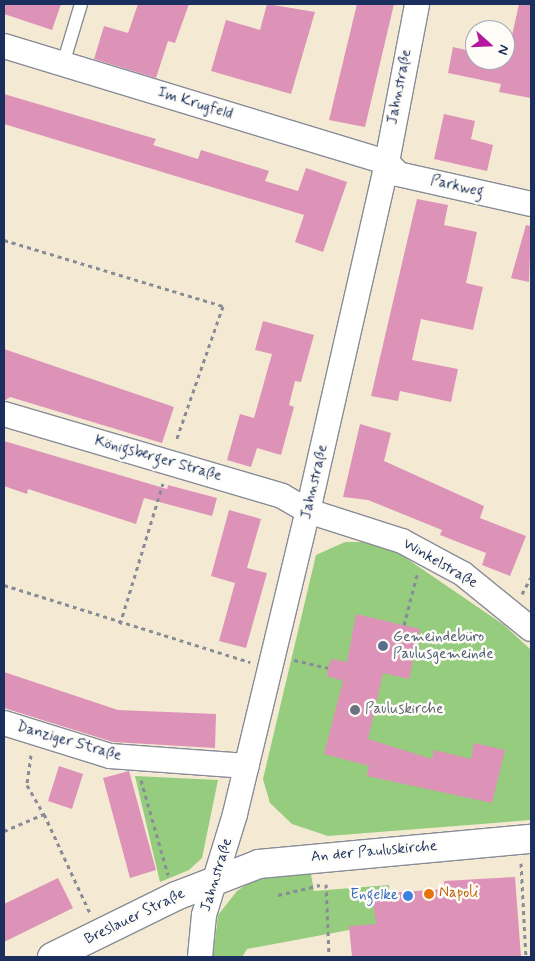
<!DOCTYPE html>
<meta charset="utf-8">
<style>
body{margin:0}
#map{position:relative;width:535px;height:961px;overflow:hidden;background:#f4ead3;font-family:Mynerve,sans-serif}
div>[style]{position:absolute}
[style*='--x']{left:calc(var(--x)*1px);top:calc(var(--y)*1px);width:calc(var(--w)*1px);rotate:calc(var(--a)*1deg)}
.green>*{inset:0;background:#95cc7e}
.building>*{inset:0;background:#dc93b7}
.path>*{height:3px;margin-top:-1.5px;transform-origin:0;background:repeating-linear-gradient(90deg,#888c98 0 4px,transparent 0 8px)}
.roads{filter:drop-shadow(1px 0 #888c98) drop-shadow(-1px 0 #888c98) drop-shadow(0 1px #888c98) drop-shadow(0 -1px #888c98)}
.service>*{height:12px;margin:-6px;padding:0 6px;transform-origin:6px;border-radius:6px;background:#fff}
.minor>*{height:24px;margin:-12px;padding:0 12px;transform-origin:12px;border-radius:12px;background:#fff}
.tertiary>*{height:28px;margin:-14px;padding:0 14px;transform-origin:14px;border-radius:14px;background:#fff}
.dots>*{width:14px;height:14px;translate:-50% -50%;box-sizing:border-box;border:2px solid #fdfcf7;border-radius:50%}
span{translate:-50% -50%;white-space:nowrap;text-align:center;line-height:1.15;-webkit-text-stroke:5px #fdfcf7;paint-order:stroke}
.street-label{font-size:15px;color:#1b2f5e}
.service-label{font-size:15px;color:#4e5e75}
.left{translate:0 -50%;text-align:left}
.worship-label{font-size:15px;color:#5b616d}
.food-label{font-size:15px;color:#c56008}
.shop-label{font-size:15px;color:#366cbe}
.right{translate:-100% -50%;text-align:right}
.frame{position:absolute;inset:0;border:5px solid #1b2f5e;pointer-events:none}
.north{position:absolute;left:465px;top:20px;width:50px;height:50px;box-sizing:border-box;background:#fdfcf7;border:1px solid #a3aaba;border-radius:50%;rotate:110deg;font-size:14px;font-weight:700;line-height:20px;text-align:center;color:#1b2f5e}
.north::after{content:'';display:block;margin:auto;width:18px;height:22px;background:#b5179e;clip-path:polygon(50% 0,100% 100%,50% 72%,0 100%)}
</style>
<div id="map">
<div class="green">
<div style="clip-path:polygon(345px 542px,373px 542px,400px 554px,504px 625px,531px 650px,531px 820px,328px 836px,292px 824px,270px 803px,263px 779px,316px 555px)"></div>
<div style="clip-path:polygon(135px 776px,218px 780px,202px 858px,189px 870px,160px 882px)"></div>
<div style="clip-path:polygon(310px 869px,314px 891px,389px 885px,392px 922px,247px 949px,242px 957px,213px 957px,218px 915px,237px 891px,256px 878px)"></div>
</div>
<div class="building">
<div style="clip-path:polygon(4px 4px,61px 4px,52px 30px,4px 14px)"></div>
<div style="clip-path:polygon(138px 4px,189px 4px,175px 43px,168px 41px,156px 78px,94px 59px,104px 26px,128px 33px)"></div>
<div style="clip-path:polygon(267px 4px,315px 12px,291px 94px,211px 71px,226px 20px,260px 30px)"></div>
<div style="clip-path:polygon(357px 4px,394px 4px,365px 127px,329px 120px)"></div>
<div style="clip-path:polygon(519px 4px,531px 4px,531px 98px,499px 92px,501px 84px,448px 73px,453px 47px,475px 52px,475px 60px,507px 58px)"></div>
<div style="clip-path:polygon(4px 94px,156px 139px,153px 145px,198px 159px,201px 150px,269px 171px,265px 181px,298px 191px,306px 168px,347px 182px,323px 252px,295px 242px,304px 215px,4px 124px)"></div>
<div style="clip-path:polygon(444px 114px,475px 121px,471px 139px,493px 145px,487px 171px,434px 159px)"></div>
<div style="clip-path:polygon(417px 199px,448px 205px,444px 225px,477px 232px,466px 283px,483px 287px,473px 330px,421px 319px,412px 360px,458px 369px,451px 402px,400px 391px,398px 401px,371px 396px)"></div>
<div style="clip-path:polygon(526px 225px,531px 226px,529px 282px,511px 278px)"></div>
<div style="clip-path:polygon(263px 321px,314px 335px,301px 382px,295px 381px,289px 405px,294px 407px,281px 455px,257px 448px,251px 467px,227px 460px,240px 414px,254px 418px,272px 354px,255px 350px)"></div>
<div style="clip-path:polygon(4px 349px,174px 407px,162px 443px,10px 397px,4px 401px)"></div>
<div style="clip-path:polygon(360px 424px,391px 433px,384px 461px,484px 506px,480px 518px,526px 536px,510px 576px,482px 565px,486px 553px,440px 535px,442px 530px,368px 500px,343px 497px)"></div>
<div style="clip-path:polygon(4px 441px,167px 489px,168px 485px,217px 498px,212px 516px,144px 498px,136px 524px,28px 489px,27px 494px,4px 486px)"></div>
<div style="clip-path:polygon(229px 510px,261px 519px,247px 568px,267px 573px,246px 648px,219px 641px,235px 583px,211px 576px)"></div>
<div style="clip-path:polygon(356px 614px,420px 629px,409px 679px,383px 673px,368px 739px,432px 759px,434px 750px,471px 759px,474px 743px,505px 750px,492px 803px,367px 776px,369px 766px,324px 754px,343px 681px,327px 676px,328px 668px,331px 659px,347px 662px)"></div>
<div style="clip-path:polygon(4px 672px,118px 710px,216px 714px,215px 748px,113px 742px,4px 708px)"></div>
<div style="clip-path:polygon(59px 766px,83px 774px,72px 809px,48px 801px)"></div>
<div style="clip-path:polygon(129px 771px,156px 870px,130px 878px,103px 778px)"></div>
<div style="clip-path:polygon(515px 877px,521px 957px,352px 957px,349px 926px,376px 924px,372px 894px,445px 889px,444px 881px)"></div>
<div style="clip-path:polygon(58px 878px,73px 908px,4px 942px,4px 904px)"></div>
</div>
<div class="path">
<div style="--x:4;--y:240;--w:229;--a:16.8"></div>
<div style="--x:223;--y:306;--w:143;--a:109.2"></div>
<div style="--x:4;--y:585;--w:258;--a:17.4"></div>
<div style="--x:522;--y:594;--w:19;--a:-62"></div>
<div style="--x:120;--y:624;--w:147;--a:-73"></div>
<div style="--x:404;--y:625;--w:52;--a:-75.4"></div>
<div style="--x:294;--y:660;--w:35;--a:13"></div>
<div style="--x:31;--y:755;--w:30;--a:98"></div>
<div style="--x:27;--y:785;--w:34;--a:60"></div>
<div style="--x:141;--y:780;--w:99;--a:74.1"></div>
<div style="--x:4;--y:831;--w:43;--a:-23"></div>
<div style="--x:44;--y:814;--w:109;--a:65.1"></div>
<div style="--x:521;--y:863;--w:94;--a:87"></div>
<div style="--x:326;--y:884;--w:73;--a:87.6"></div>
<div style="--x:278;--y:895;--w:43;--a:-13.4"></div>
</div>
<div class="roads">
<div class="service">
<div style="--x:63;--y:64;--w:63;--a:-73.3"></div>
</div>
<div class="minor">
<div style="--x:4;--y:46;--w:400;--a:16.9"></div>
<div style="--x:387;--y:162;--w:16;--a:47"></div>
<div style="--x:398;--y:174;--w:136;--a:12.7"></div>
<div style="--x:4;--y:414;--w:290;--a:16.4"></div>
<div style="--x:282;--y:496;--w:30;--a:30"></div>
<div style="--x:308;--y:511;--w:99;--a:17.7"></div>
<div style="--x:402;--y:541;--w:69;--a:28.4"></div>
<div style="--x:463;--y:574;--w:87;--a:39"></div>
<div style="--x:4;--y:723;--w:111;--a:17.3"></div>
<div style="--x:110;--y:756;--w:137;--a:4.2"></div>
<div style="--x:200;--y:957;--w:42;--a:-84.6"></div>
<div style="--x:204;--y:915;--w:106;--a:-72.9"></div>
<div style="--x:235;--y:814;--w:312;--a:-76.5"></div>
<div style="--x:308;--y:511;--w:358;--a:-77.2"></div>
<div style="--x:387;--y:162;--w:161;--a:-79.2"></div>
</div>
<div class="tertiary">
<div style="--x:52;--y:957;--w:138;--a:-26.2"></div>
<div style="--x:176;--y:896;--w:89;--a:-21.1"></div>
<div style="--x:259;--y:864;--w:273;--a:-5.3"></div>
</div>
</div>
<div class="dots">
<div style="left:383px;top:646px;background:#5c6f8a"></div>
<div style="left:355px;top:710px;background:#6b7280"></div>
<div style="left:429px;top:894px;background:#e8710a"></div>
<div style="left:408px;top:896px;background:#3f7fe0"></div>
</div>
<div class="street-label">
<span style="left:400px;top:87px;rotate:-79deg">Jahnstraße</span>
<span style="left:195px;top:104px;rotate:17deg">Im Krugfeld</span>
<span style="left:457px;top:187px;rotate:13deg">Parkweg</span>
<span style="left:158px;top:459px;rotate:16deg">Königsberger Straße</span>
<span style="left:315px;top:482px;rotate:-77deg">Jahnstraße</span>
<span style="left:440px;top:564px;rotate:30deg">Winkelstraße</span>
<span style="left:69px;top:742px;rotate:16deg">Danziger Straße</span>
<span style="left:374px;top:852px;rotate:-5deg">An der Pauluskirche</span>
<span style="left:217px;top:875px;rotate:-73deg">Jahnstraße</span>
<span style="left:135px;top:917px;rotate:-26deg">Breslauer Straße</span>
</div>
<div class="service-label">
<span class="left" style="left:393px;top:646px">Gemeindebüro<br>Paulusgemeinde</span>
</div>
<div class="worship-label">
<span class="left" style="left:365px;top:710px">Pauluskirche</span>
</div>
<div class="food-label">
<span class="left" style="left:439px;top:894px">Napoli</span>
</div>
<div class="shop-label">
<span class="right" style="left:398px;top:896px">Engelke</span>
</div>
<div class="frame"></div>
<div class="north">N</div>
</div>
